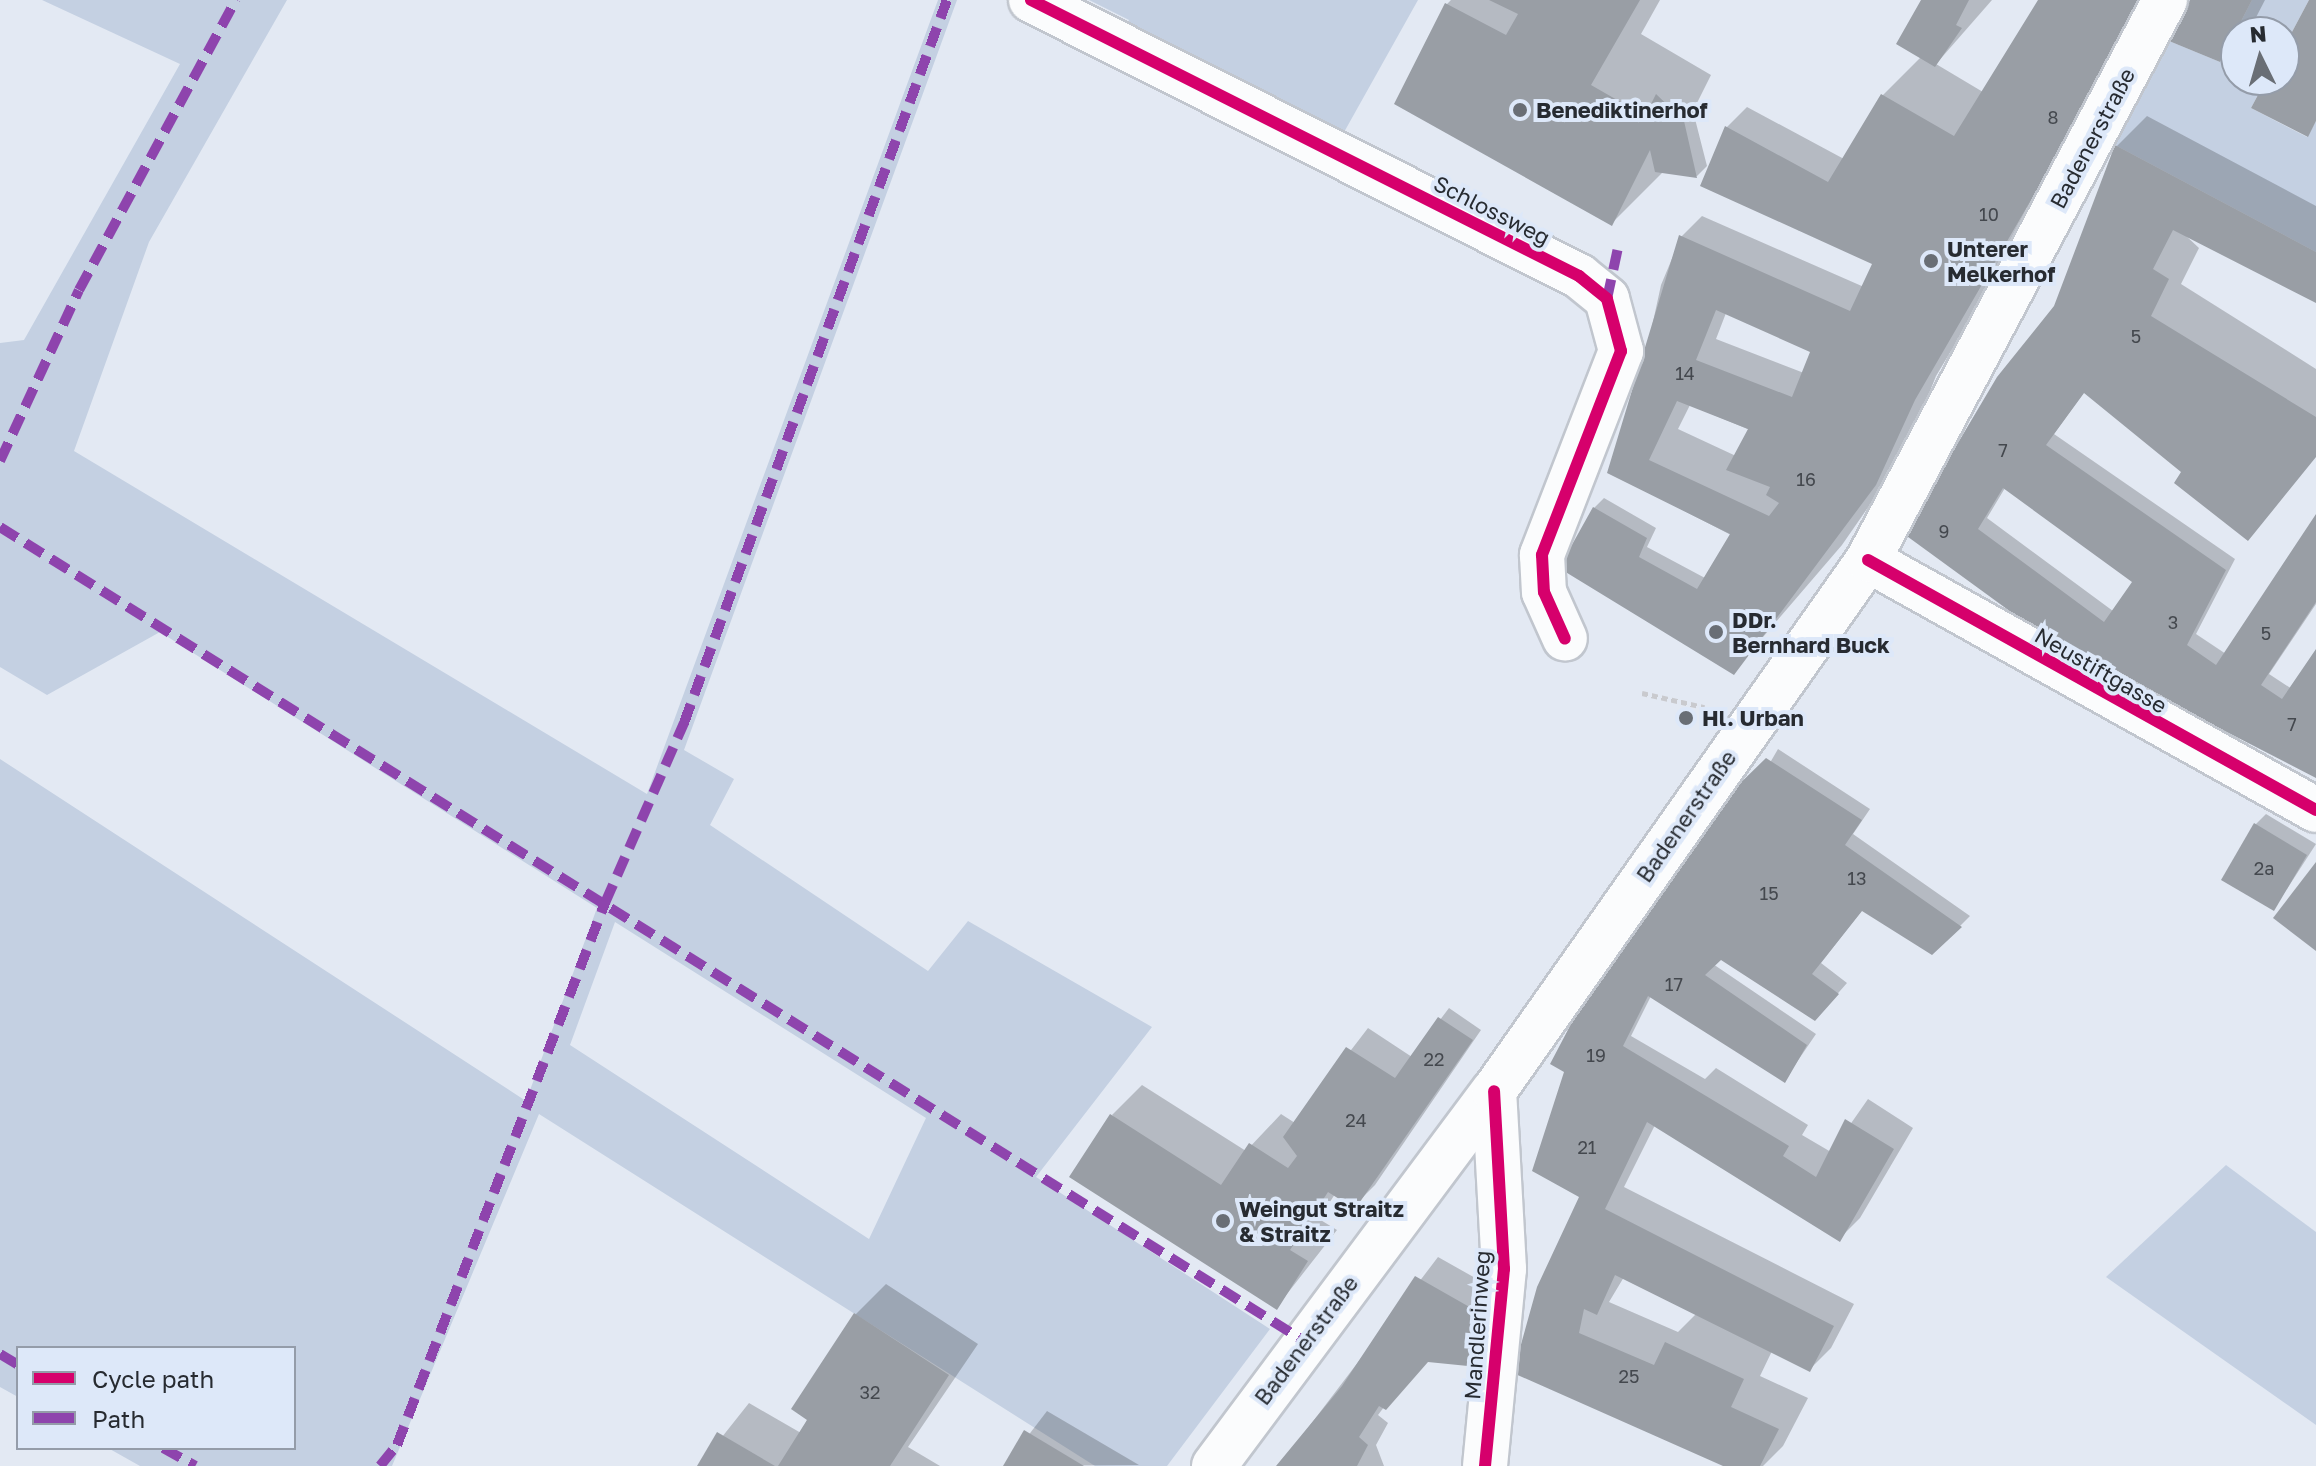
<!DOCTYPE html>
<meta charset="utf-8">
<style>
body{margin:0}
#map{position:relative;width:2316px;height:1466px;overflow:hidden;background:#e3e9f3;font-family:"Golos Text",sans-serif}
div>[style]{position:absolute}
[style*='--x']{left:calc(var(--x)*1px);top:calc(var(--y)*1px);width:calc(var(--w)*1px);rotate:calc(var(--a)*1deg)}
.green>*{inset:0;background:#c4d0e2}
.shadow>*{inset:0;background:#0003}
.building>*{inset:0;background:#999ea5}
.path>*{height:5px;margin-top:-2.5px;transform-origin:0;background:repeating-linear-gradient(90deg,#c9cace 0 6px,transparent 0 10px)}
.roads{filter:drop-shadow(2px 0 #c1c6ce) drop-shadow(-2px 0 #c1c6ce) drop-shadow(0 2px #c1c6ce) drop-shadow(0 -2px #c1c6ce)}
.minor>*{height:44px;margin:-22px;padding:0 22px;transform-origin:22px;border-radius:22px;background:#fbfcfd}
.major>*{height:44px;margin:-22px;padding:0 22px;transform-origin:22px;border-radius:22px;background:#fbfcfd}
.quiet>*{height:10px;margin-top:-5px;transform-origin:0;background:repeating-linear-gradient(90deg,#8e44ad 0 20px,transparent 0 30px)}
.cycleway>*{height:12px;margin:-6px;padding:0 6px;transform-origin:6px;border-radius:6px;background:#d6006c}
.dots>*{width:22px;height:22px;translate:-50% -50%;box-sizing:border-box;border:4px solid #dde8f9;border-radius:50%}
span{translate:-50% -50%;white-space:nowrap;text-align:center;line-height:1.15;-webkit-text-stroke:8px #dde8f9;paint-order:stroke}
.number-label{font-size:18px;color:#44484e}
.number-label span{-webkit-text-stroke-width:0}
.poi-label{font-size:22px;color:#272b31;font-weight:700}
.left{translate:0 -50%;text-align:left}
.street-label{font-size:22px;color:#272b31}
.legend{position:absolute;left:16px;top:1346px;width:280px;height:104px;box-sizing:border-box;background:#dde8f9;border:2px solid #949ca9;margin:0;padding:10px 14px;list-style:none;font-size:24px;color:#272b31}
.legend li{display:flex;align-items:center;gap:16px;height:40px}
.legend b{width:40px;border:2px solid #949ca9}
.north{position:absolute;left:2220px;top:16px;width:80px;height:80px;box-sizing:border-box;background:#dde8f9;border:2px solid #949ca9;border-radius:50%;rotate:355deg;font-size:22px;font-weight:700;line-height:32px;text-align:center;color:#272b31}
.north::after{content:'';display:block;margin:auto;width:28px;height:36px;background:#696e75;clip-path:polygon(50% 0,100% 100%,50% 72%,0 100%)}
</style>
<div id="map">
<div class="green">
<div style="clip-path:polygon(evenodd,42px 0,287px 0,149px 242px,74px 451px,647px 794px,938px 0,957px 0,684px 750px,734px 779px,710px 825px,928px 971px,968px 921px,1152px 1027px,1036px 1177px,1270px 1329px,1167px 1466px,1095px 1466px,539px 1114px,392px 1466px,140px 1466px,108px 1448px,294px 1448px,294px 1348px,18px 1348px,18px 1397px,0 1387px,0 759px,526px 1101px,597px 908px,160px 632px,47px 695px,0 667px,0 343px,24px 340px,180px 64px,42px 0,615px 922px,926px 1118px,869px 1239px,570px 1045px,615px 922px)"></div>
<div style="clip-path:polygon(1089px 0,1418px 0,1343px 134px,1126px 28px,1129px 20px)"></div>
<div style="clip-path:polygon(2252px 0,2309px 0,2284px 47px,2284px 32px,2236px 32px,2236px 80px,2266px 80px,2251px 108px,2307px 137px,2316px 121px,2316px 252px,2115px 145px,2169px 41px,2220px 62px)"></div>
<div style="clip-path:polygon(2226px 1165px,2316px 1232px,2316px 1425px,2106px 1277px)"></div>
</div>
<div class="shadow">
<div style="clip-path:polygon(1451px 0,1660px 0,1641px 34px,1711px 75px,1693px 111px,1707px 166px,1697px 176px,1663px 172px,1612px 223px,1446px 5px)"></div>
<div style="clip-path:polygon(evenodd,1924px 0,1992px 0,1936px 64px,1983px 92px,2041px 0,2162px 0,1936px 376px,1905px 454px,1842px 545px,1733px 672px,1594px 508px,1604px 498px,1656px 528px,1647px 547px,1705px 578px,1731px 535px,1609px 472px,1639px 386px,1661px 285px,1681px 237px,1702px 216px,1864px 287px,1875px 263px,1726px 128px,1747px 107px,1844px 159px,1883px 95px,1921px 57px,1924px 0,1726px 313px,1813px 351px,1804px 373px,1716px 339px,1726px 313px,1924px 0,1690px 405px,1750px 430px,1736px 456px,1678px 429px,1690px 405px)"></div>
<div style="clip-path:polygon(2193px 0,2265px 0,2250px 29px,2236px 32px,2236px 44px,2220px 60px)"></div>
<div style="clip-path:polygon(evenodd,2147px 116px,2316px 206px,2316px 300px,2184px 234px,2199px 248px,2181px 284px,2316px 369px,2316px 456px,2184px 471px,2085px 391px,2054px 434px,2235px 559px,2196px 634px,2226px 654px,2316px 517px,2316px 604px,2269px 674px,2292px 689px,2316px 654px,2316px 773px,2053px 640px,1906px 534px,2056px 307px,2117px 146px,2147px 116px,2005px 488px,2135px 582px,2113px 611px,1987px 518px,2005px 488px)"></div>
<div style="clip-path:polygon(evenodd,1778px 749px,1870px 809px,1853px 834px,1970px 916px,1960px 926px,1863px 909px,1821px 963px,1847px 983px,1825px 1008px,1721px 957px,1713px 964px,1816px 1034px,1784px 1081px,1651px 996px,1631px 1036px,1705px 1079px,1716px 1068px,1808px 1125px,1802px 1135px,1831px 1152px,1868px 1099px,1913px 1128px,1860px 1218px,1839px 1239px,1655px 1125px,1624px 1187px,1854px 1304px,1831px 1348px,1810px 1369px,1772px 1351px,1760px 1376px,1808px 1398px,1783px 1446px,1763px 1466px,1728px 1466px,1515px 1372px,1582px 1196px,1534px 1170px,1778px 749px,1624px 1277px,1697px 1313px,1678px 1332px,1609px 1302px,1624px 1277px)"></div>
<div style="clip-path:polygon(2266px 814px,2316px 844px,2274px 909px,2256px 824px)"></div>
<div style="clip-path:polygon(1449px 1008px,1481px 1030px,1375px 1185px,1354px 1206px,1335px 1194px,1319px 1219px,1337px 1230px,1276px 1308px,1112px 1115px,1142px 1085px,1246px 1151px,1281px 1114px,1295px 1123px,1368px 1028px,1412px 1057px)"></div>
<div style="clip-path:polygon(1438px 1257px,1493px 1288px,1488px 1343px,1467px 1364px,1429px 1360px,1384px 1407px,1378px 1415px,1388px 1423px,1376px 1445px,1384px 1466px,1279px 1466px)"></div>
<div style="clip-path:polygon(886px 1284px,978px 1344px,908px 1447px,940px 1466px,699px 1466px,749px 1403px,801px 1433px,856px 1314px)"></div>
<div style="clip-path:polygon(1047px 1411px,1139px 1465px,1005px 1466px)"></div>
</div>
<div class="building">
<div style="clip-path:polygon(1489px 0,1640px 0,1591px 85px,1645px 116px,1656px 94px,1684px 121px,1697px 178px,1655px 172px,1650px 150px,1612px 226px,1394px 104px,1445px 3px,1506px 35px,1518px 14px)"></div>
<div style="clip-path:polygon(1921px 0,1969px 0,1956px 25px,1962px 28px,1935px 67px,1896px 44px)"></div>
<div style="clip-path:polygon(evenodd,2038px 0,2147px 0,1915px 400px,1876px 485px,1734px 675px,1559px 568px,1593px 507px,1647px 538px,1639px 557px,1697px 589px,1730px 534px,1607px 473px,1679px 235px,1850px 311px,1872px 264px,1700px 186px,1725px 126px,1828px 182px,1881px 94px,1954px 136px,2038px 0,1716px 310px,1810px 352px,1792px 397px,1696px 360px,1716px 310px,2038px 0,1677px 401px,1748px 429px,1726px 470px,1770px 487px,1766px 495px,1779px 503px,1769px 516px,1649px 460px,1677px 401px)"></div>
<div style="clip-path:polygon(2190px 0,2252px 0,2220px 62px,2169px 41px)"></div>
<div style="clip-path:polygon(2309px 0,2316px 0,2316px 121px,2308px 137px,2251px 108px,2266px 80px,2284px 80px,2284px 47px)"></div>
<div style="clip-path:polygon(evenodd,2115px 145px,2316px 252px,2316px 303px,2173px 230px,2153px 269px,2169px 279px,2151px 316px,2316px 417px,2316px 457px,2248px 541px,2174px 483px,2181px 472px,2084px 393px,2046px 445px,2226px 570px,2187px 645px,2216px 665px,2316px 514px,2316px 602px,2261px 685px,2282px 699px,2316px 649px,2316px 778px,2052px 642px,1904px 534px,1997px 377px,2054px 306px,2115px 145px,2003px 488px,2132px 582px,2104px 622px,1978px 529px,2003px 488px)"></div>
<div style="clip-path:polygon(1766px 758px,1862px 820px,1845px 845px,1962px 927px,1932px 955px,1862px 911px,1812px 974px,1839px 994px,1815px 1021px,1721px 960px,1705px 975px,1807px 1045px,1785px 1083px,1648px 996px,1623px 1046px,1789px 1146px,1783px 1156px,1816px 1177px,1845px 1119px,1894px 1149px,1840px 1242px,1647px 1122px,1605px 1209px,1834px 1326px,1810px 1372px,1615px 1275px,1597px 1315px,1584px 1309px,1579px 1333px,1654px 1365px,1665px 1342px,1744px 1379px,1731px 1407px,1779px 1429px,1760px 1466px,1723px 1466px,1513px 1373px,1537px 1287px,1579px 1197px,1532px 1171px,1564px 1072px,1550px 1064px,1601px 967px,1726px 797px)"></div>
<div style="clip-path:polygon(2254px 823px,2307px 855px,2274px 911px,2221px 880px)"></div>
<div style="clip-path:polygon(2316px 862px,2316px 951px,2273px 918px)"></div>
<div style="clip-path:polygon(1438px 1017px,1473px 1040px,1355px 1209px,1328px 1192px,1290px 1250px,1308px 1261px,1277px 1310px,1069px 1177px,1110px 1114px,1221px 1185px,1249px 1143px,1288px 1168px,1297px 1156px,1283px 1137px,1346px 1047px,1395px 1078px)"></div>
<div style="clip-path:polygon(1415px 1276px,1473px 1309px,1468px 1366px,1428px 1362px,1386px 1410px,1379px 1406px,1359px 1437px,1368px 1445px,1357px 1466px,1276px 1466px,1342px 1386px)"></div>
<div style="clip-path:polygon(854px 1313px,949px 1375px,890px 1466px,778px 1466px,807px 1420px,791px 1409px)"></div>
<div style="clip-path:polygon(1024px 1430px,1084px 1466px,1003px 1466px)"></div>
<div style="clip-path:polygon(717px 1432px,775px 1466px,697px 1466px)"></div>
</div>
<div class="path">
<div style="--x:1642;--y:693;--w:64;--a:12.7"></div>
</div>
<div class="roads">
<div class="minor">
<div style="--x:1031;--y:0;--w:614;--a:26.73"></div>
<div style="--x:1579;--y:276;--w:36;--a:39"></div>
<div style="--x:1607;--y:299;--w:54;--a:74.9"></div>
<div style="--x:1621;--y:351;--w:219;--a:111.2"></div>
<div style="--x:1542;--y:555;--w:37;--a:87"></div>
<div style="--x:1544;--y:592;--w:51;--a:65.9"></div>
<div style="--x:1868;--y:560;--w:513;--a:29.16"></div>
<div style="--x:1485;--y:1466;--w:198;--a:-84.5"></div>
<div style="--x:1504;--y:1269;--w:178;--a:-93.2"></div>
</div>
<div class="major">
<div style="--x:1214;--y:1466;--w:468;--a:-53.3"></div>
<div style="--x:1494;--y:1091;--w:649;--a:-54.84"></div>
<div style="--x:1868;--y:560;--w:634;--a:-62.06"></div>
</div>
</div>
<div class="quiet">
<div style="--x:1607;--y:299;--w:57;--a:-77.9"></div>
<div style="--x:0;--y:461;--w:188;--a:-65.2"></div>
<div style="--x:79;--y:290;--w:330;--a:-61.6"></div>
<div style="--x:0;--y:527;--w:1537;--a:31.97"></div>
<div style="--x:0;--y:1354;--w:21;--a:31"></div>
<div style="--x:163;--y:1448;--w:37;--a:29"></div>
<div style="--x:380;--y:1466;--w:27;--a:-51"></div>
<div style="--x:397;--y:1445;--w:581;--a:-69.01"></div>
<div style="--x:605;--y:903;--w:197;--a:-66.3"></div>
<div style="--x:684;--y:723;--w:769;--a:-70.01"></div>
</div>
<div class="cycleway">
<div style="--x:1031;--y:0;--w:614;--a:26.73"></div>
<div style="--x:1579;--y:276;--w:36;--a:39"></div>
<div style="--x:1607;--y:299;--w:54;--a:74.9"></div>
<div style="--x:1621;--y:351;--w:219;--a:111.2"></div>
<div style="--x:1542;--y:555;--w:37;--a:87"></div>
<div style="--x:1544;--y:592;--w:51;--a:65.9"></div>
<div style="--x:1868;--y:560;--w:513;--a:29.16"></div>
<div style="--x:1485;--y:1466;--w:198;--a:-84.5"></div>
<div style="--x:1504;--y:1269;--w:178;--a:-93.2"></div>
</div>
<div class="dots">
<div style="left:1520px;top:110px;background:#696e75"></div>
<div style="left:1931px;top:261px;background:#696e75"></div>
<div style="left:1716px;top:632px;background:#696e75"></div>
<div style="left:1686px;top:718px;background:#696e75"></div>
<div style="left:1223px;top:1221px;background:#696e75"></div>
</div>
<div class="number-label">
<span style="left:2053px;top:117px">8</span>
<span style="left:1989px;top:214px">10</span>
<span style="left:2136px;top:336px">5</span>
<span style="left:1685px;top:373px">14</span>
<span style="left:2003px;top:450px">7</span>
<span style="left:1806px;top:479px">16</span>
<span style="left:1944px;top:531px">9</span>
<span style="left:2173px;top:622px">3</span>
<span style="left:2266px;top:633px">5</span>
<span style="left:2292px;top:724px">7</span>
<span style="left:2264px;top:868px">2a</span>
<span style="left:1857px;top:878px">13</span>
<span style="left:1769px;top:893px">15</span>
<span style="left:1674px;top:984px">17</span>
<span style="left:1596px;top:1055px">19</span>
<span style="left:1434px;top:1059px">22</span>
<span style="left:1356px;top:1120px">24</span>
<span style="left:1587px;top:1147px">21</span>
<span style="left:1629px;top:1376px">25</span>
<span style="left:870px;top:1392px">32</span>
</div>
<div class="poi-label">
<span class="left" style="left:1536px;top:110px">Benediktinerhof</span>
<span class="left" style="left:1947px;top:261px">Unterer<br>Melkerhof</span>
<span class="left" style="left:1732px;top:632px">DDr.<br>Bernhard Buck</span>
<span class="left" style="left:1702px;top:718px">Hl. Urban</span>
<span class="left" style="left:1239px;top:1221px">Weingut Straitz<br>&amp; Straitz</span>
</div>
<div class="street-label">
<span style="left:2092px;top:138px;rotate:-62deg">Badenerstraße</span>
<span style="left:1492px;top:210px;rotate:27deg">Schlossweg</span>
<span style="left:2101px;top:670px;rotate:30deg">Neustiftgasse</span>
<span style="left:1686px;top:816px;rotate:-55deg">Badenerstraße</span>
<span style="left:1477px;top:1325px;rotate:-86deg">Mandlerinweg</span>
<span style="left:1306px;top:1340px;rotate:-53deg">Badenerstraße</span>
</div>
<ul class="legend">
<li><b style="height:10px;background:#d6006c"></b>Cycle path</li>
<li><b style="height:10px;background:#8e44ad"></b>Path</li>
</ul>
<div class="north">N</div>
</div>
